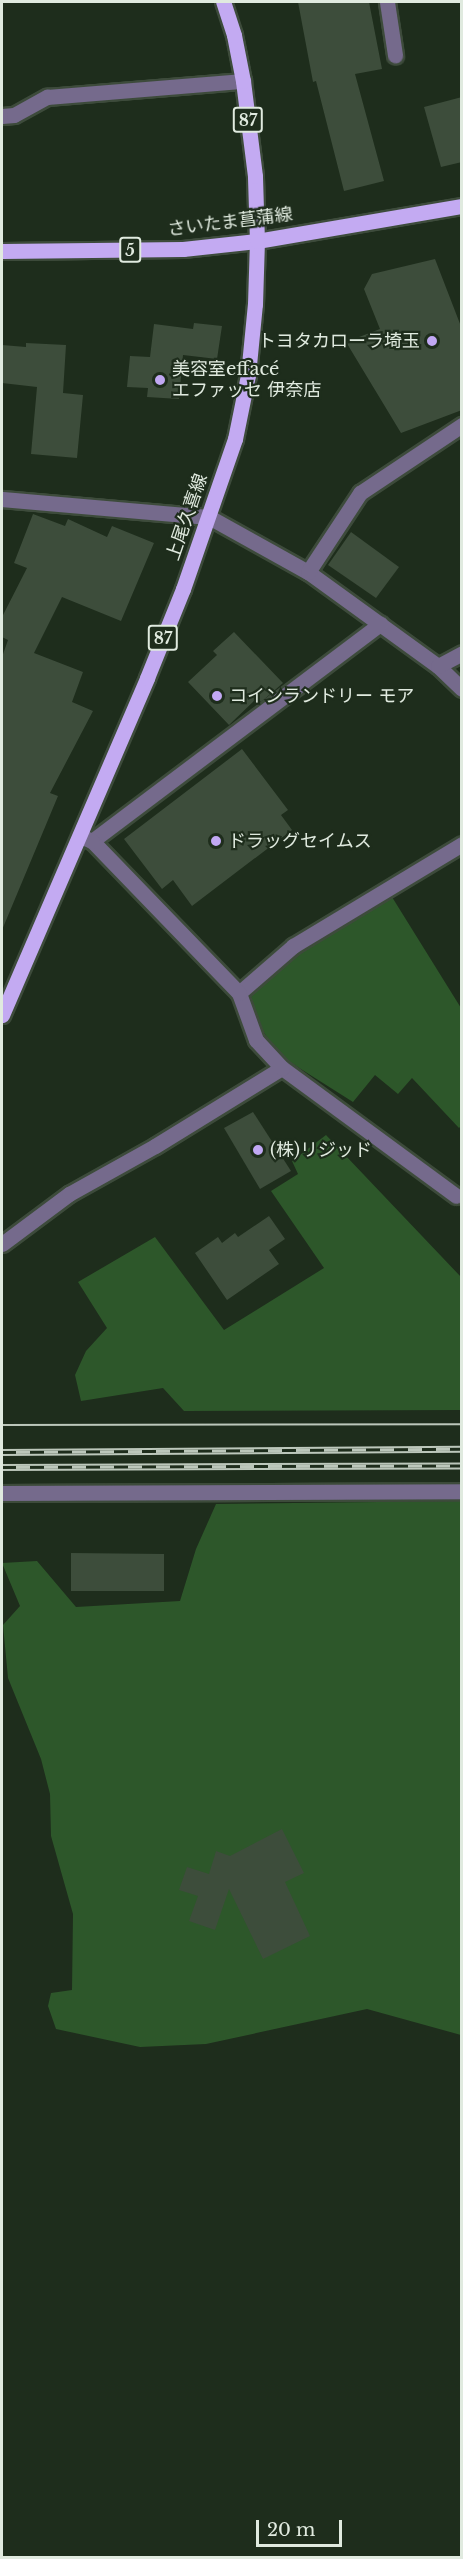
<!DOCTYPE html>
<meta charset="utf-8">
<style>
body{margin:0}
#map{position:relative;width:463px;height:2559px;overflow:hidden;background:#1e2d1c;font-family:"Libre Baskerville","Noto Sans JP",serif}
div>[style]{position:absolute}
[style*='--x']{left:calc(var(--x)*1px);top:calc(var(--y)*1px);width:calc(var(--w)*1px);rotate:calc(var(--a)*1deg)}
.green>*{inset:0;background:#2d572a}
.building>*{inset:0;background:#3d4d3b}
.roads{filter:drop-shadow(2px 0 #3d4b3b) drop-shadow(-2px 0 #3d4b3b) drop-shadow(0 2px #3d4b3b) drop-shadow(0 -2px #3d4b3b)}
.minor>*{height:15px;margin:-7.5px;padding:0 7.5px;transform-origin:7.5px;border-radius:7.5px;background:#756a8c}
.major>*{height:15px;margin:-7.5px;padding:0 7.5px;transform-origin:7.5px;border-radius:7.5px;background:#c3aaf2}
.tram>*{height:1.5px;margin:-0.75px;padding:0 0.75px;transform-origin:0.75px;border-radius:0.75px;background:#bcc7bb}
.rail>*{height:7px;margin-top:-3.5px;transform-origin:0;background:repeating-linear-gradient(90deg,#1e2d1c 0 14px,#bcc7bb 0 28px);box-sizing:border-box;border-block:2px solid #bcc7bb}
.dots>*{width:16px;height:16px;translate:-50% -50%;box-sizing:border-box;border:3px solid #1e2d1c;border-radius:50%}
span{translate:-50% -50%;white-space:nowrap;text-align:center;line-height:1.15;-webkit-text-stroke:4.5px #1e2d1c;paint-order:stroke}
.shield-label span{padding:2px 4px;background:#1e2d1c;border:2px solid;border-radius:4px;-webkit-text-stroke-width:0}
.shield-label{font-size:16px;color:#e0eadf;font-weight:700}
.street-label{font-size:18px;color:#e0eadf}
.poi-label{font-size:18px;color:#e0eadf}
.right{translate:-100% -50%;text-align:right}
.left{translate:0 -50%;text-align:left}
.frame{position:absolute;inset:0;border:3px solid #e0eadf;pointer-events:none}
.scale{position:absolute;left:256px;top:2520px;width:86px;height:27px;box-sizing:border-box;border:3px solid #e0eadf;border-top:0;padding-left:8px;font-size:18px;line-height:21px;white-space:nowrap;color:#e0eadf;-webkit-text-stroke:4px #1e2d1c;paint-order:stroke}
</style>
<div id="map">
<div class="green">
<div style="clip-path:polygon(392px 897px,461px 1008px,461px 1126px,459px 1128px,412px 1078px,398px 1094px,375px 1075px,353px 1102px,277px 1054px,263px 1031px,250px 996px,300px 951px)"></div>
<div style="clip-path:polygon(326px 1135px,461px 1277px,461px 1410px,184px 1411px,163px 1388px,81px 1401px,75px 1375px,86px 1351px,107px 1328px,78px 1282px,155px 1237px,224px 1330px,324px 1268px,271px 1191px,298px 1174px,292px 1161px)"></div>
<div style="clip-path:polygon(461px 1501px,461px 2035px,367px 2009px,206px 2044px,140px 2047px,56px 2029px,48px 2006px,51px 1993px,72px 1990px,73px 1914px,51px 1836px,50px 1794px,41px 1759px,8px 1678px,3px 1625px,20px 1606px,2px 1563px,37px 1561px,76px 1607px,180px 1601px,196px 1549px,216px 1504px)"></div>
</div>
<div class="building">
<div style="clip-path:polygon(298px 2px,369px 2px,382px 69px,355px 74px,384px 181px,344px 191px,316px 81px,313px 82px)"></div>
<div style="clip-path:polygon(462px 97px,462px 162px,441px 167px,424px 107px)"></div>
<div style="clip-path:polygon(435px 259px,462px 329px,462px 410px,401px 433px,346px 342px,380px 329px,364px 289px,372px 274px)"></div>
<div style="clip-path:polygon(194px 323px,222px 326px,217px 359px,183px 355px,179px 399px,147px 397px,148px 388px,127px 387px,130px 356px,150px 357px,154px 324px,193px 329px)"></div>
<div style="clip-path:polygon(26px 343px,66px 345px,63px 393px,83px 395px,77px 458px,31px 454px,37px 387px,2px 383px,2px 345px,26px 347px)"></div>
<div style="clip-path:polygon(33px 514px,65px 526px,68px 519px,107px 537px,112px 526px,154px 543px,121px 621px,62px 597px,34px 653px,83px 672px,72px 702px,93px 711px,50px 793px,58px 796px,2px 930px,2px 657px,8px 640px,2px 637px,2px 617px,27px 568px,14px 563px)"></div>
<div style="clip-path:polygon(351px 532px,399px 567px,376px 598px,328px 565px)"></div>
<div style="clip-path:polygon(234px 632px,283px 683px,261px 702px,257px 698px,229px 725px,188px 682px,217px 655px,213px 651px)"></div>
<div style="clip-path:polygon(242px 749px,288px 810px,281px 815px,292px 830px,192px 906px,173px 880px,162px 889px,124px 839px)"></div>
<div style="clip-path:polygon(253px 1112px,291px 1171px,260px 1189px,224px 1128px)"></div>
<div style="clip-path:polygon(269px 1216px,285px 1239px,269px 1250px,279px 1264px,227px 1300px,195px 1253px,218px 1237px,222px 1243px,235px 1233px,238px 1237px)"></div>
<div style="clip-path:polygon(71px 1553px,164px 1554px,164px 1591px,71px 1591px)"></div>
<div style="clip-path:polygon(282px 1829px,304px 1873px,285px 1882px,310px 1936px,263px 1959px,229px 1889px,215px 1930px,189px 1921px,198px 1896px,179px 1890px,187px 1867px,209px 1874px,216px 1851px,230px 1856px)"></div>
</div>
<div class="roads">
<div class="minor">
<div style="--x:387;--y:2;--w:54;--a:81.4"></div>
<div style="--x:2;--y:116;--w:12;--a:-5"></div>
<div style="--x:14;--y:115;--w:38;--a:-29"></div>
<div style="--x:47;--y:97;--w:197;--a:-4.7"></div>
<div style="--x:2;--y:499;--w:208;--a:5"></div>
<div style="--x:209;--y:517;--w:113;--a:29.1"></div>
<div style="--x:308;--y:572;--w:160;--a:35.9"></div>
<div style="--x:438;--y:666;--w:33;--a:44"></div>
<div style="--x:308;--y:572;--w:95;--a:-56.6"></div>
<div style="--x:360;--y:493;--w:123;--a:-33.7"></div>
<div style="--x:438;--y:666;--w:27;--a:-28"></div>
<div style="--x:92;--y:841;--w:361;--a:-37"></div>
<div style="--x:239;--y:993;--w:72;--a:-41"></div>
<div style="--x:293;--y:946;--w:197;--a:-31.1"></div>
<div style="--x:282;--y:1068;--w:216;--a:36.3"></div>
<div style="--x:2;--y:1244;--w:84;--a:-36.7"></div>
<div style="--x:69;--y:1194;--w:98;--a:-29.2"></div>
<div style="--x:155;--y:1146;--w:149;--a:-31.6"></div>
<div style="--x:282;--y:1068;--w:38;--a:-133"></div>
<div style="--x:256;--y:1040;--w:50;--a:-109.9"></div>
<div style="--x:239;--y:993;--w:211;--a:-134"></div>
<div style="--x:92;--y:841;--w:13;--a:-157"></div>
<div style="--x:2;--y:1493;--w:460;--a:-0.2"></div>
</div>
<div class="major">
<div style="--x:2;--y:251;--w:181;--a:-0.6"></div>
<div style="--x:183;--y:249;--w:74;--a:-6.2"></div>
<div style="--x:257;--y:241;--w:208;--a:-9.7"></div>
<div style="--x:2;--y:1015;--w:367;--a:-66.7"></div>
<div style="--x:147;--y:678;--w:96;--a:-68"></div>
<div style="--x:183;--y:589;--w:159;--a:-70.9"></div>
<div style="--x:235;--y:439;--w:65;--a:-78.5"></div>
<div style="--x:248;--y:375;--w:71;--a:-84.4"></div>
<div style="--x:255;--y:304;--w:63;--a:-88.2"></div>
<div style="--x:257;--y:241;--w:65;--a:-91.8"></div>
<div style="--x:255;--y:176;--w:96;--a:-97.2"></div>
<div style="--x:243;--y:81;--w:47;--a:-101.1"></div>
<div style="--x:234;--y:35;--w:35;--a:-108"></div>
</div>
</div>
<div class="tram">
<div style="--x:2;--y:1425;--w:460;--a:-0.1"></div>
</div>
<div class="rail">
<div style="--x:2;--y:1452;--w:460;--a:-0.4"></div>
<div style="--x:2;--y:1467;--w:460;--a:-0.2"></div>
</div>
<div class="dots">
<div style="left:432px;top:341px;background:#c1a8f3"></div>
<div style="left:160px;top:380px;background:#c1a8f3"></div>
<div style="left:217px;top:696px;background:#c1a8f3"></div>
<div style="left:216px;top:841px;background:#c1a8f3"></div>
<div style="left:258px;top:1150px;background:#c1a8f3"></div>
</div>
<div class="shield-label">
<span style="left:248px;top:120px">87</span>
<span style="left:130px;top:250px">5</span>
<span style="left:163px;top:638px">87</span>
</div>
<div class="street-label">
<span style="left:230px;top:222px;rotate:-7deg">さいたま菖蒲線</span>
<span style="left:187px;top:517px;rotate:-71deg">上尾久喜線</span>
</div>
<div class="poi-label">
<span class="right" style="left:420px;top:341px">トヨタカローラ埼玉</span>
<span class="left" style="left:172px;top:380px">美容室effacé<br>エファッセ 伊奈店</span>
<span class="left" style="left:229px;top:696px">コインランドリー モア</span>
<span class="left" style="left:228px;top:841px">ドラッグセイムス</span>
<span class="left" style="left:270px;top:1150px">(株)リジッド</span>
</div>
<div class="frame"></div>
<div class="scale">20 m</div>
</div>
